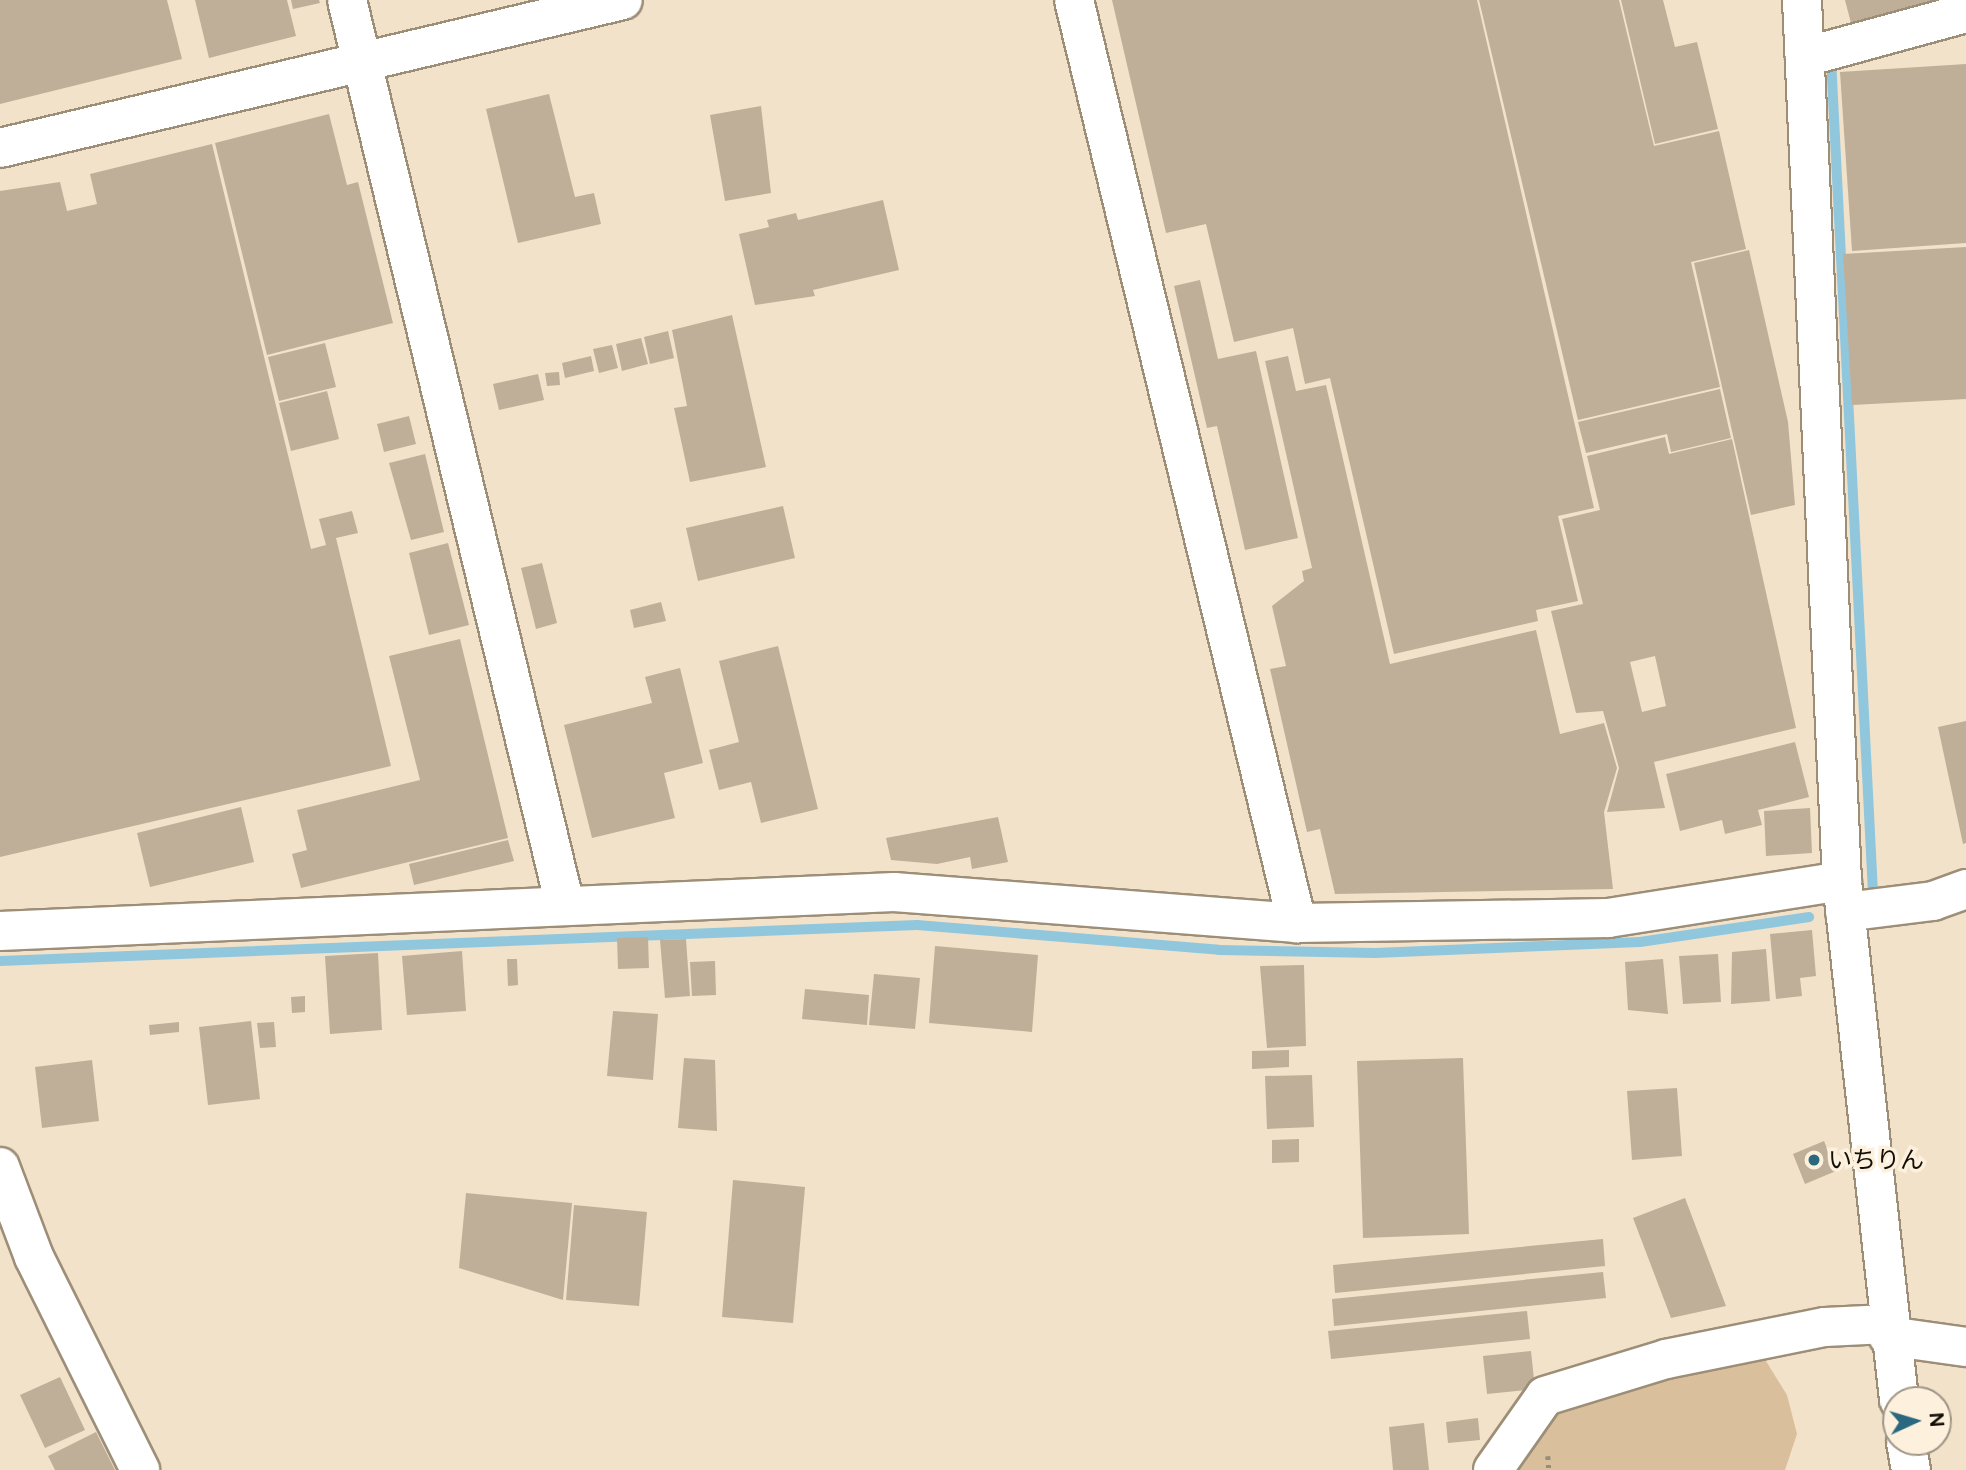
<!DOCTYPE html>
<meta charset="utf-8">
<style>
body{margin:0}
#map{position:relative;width:1966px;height:1470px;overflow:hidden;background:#f3e2ca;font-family:Figtree,"Noto Sans JP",sans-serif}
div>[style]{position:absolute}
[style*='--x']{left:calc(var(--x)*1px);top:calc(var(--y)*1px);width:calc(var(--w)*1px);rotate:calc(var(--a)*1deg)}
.green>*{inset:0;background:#d9bf9b}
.stream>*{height:10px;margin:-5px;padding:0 5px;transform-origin:5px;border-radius:5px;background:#91c7dc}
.building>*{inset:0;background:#bfaf98}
.path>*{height:4.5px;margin-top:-2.25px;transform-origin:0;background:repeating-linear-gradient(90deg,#988c7b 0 3.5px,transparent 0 8.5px)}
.roads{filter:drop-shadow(2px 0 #9d8e78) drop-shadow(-2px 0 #9d8e78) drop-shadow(0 2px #9d8e78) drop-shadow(0 -2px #9d8e78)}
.minor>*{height:38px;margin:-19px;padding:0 19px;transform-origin:19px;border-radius:19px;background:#fff}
.tertiary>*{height:38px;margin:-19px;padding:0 19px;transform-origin:19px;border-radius:19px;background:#fff}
.dots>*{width:19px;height:19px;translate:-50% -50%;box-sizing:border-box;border:4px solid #fdf0dd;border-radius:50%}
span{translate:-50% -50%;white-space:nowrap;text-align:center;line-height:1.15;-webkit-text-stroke:7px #fdf0dd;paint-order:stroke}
.poi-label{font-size:24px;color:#130e06}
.left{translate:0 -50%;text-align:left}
.north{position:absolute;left:1882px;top:1386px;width:70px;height:70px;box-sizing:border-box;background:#fdf0dd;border:2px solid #9f9687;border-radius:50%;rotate:86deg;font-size:19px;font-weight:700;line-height:28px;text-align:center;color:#130e06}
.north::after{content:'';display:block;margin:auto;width:24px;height:32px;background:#29687e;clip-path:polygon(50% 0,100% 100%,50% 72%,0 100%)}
</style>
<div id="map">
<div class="green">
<div style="clip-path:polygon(1761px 1353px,1787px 1395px,1797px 1434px,1785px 1470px,1505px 1470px,1548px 1407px)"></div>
</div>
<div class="stream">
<div style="--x:1831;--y:58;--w:837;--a:87.12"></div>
<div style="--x:0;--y:961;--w:918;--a:-2.25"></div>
<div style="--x:917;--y:925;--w:303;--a:4.7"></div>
<div style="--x:1219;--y:950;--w:156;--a:1.1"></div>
<div style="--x:1375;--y:953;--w:265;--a:-2.4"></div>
<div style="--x:1640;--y:942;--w:171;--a:-8.4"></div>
</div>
<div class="building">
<div style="clip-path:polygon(0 0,167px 0,182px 59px,0 104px)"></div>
<div style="clip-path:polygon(195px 0,287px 0,296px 36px,209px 58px)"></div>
<div style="clip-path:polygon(291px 0,319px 0,320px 3px,293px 9px)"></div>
<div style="clip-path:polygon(1112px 0,1477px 0,1594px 508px,1558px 516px,1578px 601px,1536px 610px,1538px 621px,1394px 654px,1330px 378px,1305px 384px,1293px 328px,1234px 342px,1206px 224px,1166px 233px)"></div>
<div style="clip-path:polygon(1479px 0,1619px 0,1654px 146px,1719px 131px,1746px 249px,1691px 262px,1720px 387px,1578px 420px)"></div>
<div style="clip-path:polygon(1621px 0,1663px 0,1675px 47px,1697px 42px,1718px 129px,1655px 144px)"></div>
<div style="clip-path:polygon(1845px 0,1945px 0,1852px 27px)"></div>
<div style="clip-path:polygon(1966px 64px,1966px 243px,1852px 251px,1840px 72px)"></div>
<div style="clip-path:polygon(549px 94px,575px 197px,594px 193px,601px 224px,518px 243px,486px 109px)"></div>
<div style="clip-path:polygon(761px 106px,771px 193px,725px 201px,710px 115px)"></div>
<div style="clip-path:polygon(329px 114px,347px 185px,358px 182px,393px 323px,267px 355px,215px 143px)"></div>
<div style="clip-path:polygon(212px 144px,311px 549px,326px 545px,319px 519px,352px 511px,358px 533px,336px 538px,391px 766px,0 857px,0 191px,60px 182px,67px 211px,97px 204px,90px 174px)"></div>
<div style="clip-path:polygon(883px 200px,899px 270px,813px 290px,815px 296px,755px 305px,739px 234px,769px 227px,767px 220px,796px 213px,798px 220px)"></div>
<div style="clip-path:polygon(1966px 247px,1966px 399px,1852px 405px,1843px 254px)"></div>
<div style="clip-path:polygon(1749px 250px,1788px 422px,1795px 505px,1751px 515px,1694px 263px)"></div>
<div style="clip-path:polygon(1200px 280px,1218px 359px,1256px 351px,1298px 538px,1245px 550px,1217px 426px,1207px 428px,1174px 286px)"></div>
<div style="clip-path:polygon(732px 315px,766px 467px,690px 482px,674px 408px,687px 406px,672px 330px)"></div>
<div style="clip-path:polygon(668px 331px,674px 358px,650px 364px,644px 337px)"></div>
<div style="clip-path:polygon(641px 338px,648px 364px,622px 371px,616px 344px)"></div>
<div style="clip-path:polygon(325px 343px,336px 387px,279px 401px,268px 357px)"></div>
<div style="clip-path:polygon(612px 345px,618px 368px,599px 373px,593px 349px)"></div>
<div style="clip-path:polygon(591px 356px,594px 371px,565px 378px,562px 363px)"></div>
<div style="clip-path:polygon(1288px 356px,1296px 391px,1326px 385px,1390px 664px,1536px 630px,1560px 734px,1604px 723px,1617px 768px,1604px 812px,1613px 889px,1335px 894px,1320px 829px,1307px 832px,1270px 669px,1286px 666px,1272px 606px,1304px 581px,1302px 571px,1312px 568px,1265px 361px)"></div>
<div style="clip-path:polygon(559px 372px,560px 385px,547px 386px,545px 373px)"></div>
<div style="clip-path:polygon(538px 374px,544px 400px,499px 410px,493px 384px)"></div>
<div style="clip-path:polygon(1720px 389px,1731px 438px,1671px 452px,1667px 434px,1586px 453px,1578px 422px)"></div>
<div style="clip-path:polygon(327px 391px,339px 439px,291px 451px,279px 403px)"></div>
<div style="clip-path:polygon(409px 416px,416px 444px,384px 452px,377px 424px)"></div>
<div style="clip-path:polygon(evenodd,1665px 437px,1669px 454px,1732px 439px,1796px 728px,1654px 762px,1665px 808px,1607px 812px,1619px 768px,1603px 711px,1576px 713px,1551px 611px,1583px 604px,1562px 519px,1600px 510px,1587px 456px,1665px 437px,1655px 656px,1666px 706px,1642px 712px,1630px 662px,1655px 656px)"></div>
<div style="clip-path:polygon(425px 454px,444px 532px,411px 540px,389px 463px)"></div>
<div style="clip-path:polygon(783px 506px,795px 558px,698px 581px,686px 528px)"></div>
<div style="clip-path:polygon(448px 543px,469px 625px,429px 635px,409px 553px)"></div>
<div style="clip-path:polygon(542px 563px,557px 623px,536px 629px,521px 568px)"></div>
<div style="clip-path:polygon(661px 602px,666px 621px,634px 628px,630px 610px)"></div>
<div style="clip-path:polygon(460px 639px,508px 838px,301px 888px,292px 854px,307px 850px,297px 810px,420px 780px,389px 656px)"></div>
<div style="clip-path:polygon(778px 646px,818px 809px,761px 823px,751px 782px,719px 790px,709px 750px,739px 742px,719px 661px)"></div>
<div style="clip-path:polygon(680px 668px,703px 763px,664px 773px,675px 818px,592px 838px,564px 725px,652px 703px,645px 677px)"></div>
<div style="clip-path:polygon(1966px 721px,1966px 843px,1963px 844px,1938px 727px)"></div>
<div style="clip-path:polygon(1795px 742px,1809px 797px,1758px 810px,1762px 825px,1725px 834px,1722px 820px,1680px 831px,1666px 774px)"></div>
<div style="clip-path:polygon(241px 807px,254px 862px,150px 887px,137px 833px)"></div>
<div style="clip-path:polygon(1810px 808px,1812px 853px,1766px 856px,1764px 811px)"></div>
<div style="clip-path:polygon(998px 817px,1008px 862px,972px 869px,970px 857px,937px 864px,891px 860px,886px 838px)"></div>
<div style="clip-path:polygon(508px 840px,514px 861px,414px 885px,409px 864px)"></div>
<div style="clip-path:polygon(1812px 930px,1816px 976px,1800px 978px,1802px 996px,1776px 999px,1770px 934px)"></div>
<div style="clip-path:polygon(648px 937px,649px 968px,618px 969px,617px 938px)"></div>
<div style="clip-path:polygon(686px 939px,690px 996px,665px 998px,660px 940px)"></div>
<div style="clip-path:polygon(935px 946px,1038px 955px,1032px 1032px,929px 1023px)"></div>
<div style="clip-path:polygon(1766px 949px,1770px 1001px,1731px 1004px,1732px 952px)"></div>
<div style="clip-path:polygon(462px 951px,466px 1011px,407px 1015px,402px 956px)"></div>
<div style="clip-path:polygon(378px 953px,382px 1030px,330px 1034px,325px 956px)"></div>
<div style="clip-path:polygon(1718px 954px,1721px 1002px,1683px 1004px,1679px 956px)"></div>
<div style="clip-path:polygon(507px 959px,517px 959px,518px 985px,508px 986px)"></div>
<div style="clip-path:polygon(1663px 959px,1668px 1014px,1628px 1010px,1625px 962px)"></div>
<div style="clip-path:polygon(715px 961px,716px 995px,692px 996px,690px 962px)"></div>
<div style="clip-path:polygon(1304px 965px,1306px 1046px,1267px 1048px,1260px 966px)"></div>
<div style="clip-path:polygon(874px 974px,920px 978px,915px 1029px,869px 1025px)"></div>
<div style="clip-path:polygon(805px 989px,869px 995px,867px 1025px,802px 1019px)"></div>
<div style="clip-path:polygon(305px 996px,305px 1012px,292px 1013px,291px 997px)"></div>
<div style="clip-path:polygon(613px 1011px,658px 1014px,653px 1080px,607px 1076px)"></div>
<div style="clip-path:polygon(251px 1021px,260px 1099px,208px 1105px,199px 1027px)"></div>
<div style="clip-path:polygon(179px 1022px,179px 1032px,150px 1035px,149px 1025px)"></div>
<div style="clip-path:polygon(274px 1022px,276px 1047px,260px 1048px,257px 1023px)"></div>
<div style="clip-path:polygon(1289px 1050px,1289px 1067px,1252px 1069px,1252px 1051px)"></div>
<div style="clip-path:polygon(684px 1058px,715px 1060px,717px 1131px,678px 1128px)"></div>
<div style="clip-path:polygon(1463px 1058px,1469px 1234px,1363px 1238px,1357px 1061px)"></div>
<div style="clip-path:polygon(92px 1060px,99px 1121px,42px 1128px,35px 1067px)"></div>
<div style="clip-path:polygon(1312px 1075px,1314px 1127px,1267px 1129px,1265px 1076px)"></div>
<div style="clip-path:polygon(1677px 1088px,1682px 1156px,1632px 1160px,1627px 1091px)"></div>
<div style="clip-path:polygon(1299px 1139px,1299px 1162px,1272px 1163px,1272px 1140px)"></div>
<div style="clip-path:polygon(1824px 1141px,1836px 1171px,1805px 1184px,1793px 1154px)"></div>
<div style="clip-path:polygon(733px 1180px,805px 1187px,793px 1323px,722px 1317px)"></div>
<div style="clip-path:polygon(466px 1193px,572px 1203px,563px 1300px,459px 1268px)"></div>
<div style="clip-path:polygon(1685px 1198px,1726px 1306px,1671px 1318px,1633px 1218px)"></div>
<div style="clip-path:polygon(574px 1205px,647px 1212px,639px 1306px,566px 1300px)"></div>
<div style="clip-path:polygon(1603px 1239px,1605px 1266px,1335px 1293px,1333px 1265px)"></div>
<div style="clip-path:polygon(1603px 1272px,1606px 1298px,1334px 1326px,1332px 1299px)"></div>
<div style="clip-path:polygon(1527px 1311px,1530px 1339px,1331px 1359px,1328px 1331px)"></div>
<div style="clip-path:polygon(1531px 1351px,1535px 1389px,1487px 1394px,1483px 1356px)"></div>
<div style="clip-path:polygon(60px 1377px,85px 1430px,45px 1448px,20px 1395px)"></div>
<div style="clip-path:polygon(1478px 1418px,1480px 1440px,1448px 1443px,1446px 1422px)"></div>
<div style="clip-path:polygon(1424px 1423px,1429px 1470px,1393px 1470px,1389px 1427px)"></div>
<div style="clip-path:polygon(96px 1432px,115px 1470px,55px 1470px,48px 1456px)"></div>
</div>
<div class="path">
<div style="--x:1548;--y:1456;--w:14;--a:86"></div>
</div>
<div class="roads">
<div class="minor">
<div style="--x:1805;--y:57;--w:167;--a:-15.3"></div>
<div style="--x:1845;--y:912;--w:89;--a:-7.1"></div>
<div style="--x:1933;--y:901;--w:35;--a:-20"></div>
<div style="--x:0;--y:931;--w:895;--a:-2.5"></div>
<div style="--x:894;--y:892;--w:404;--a:4.4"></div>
<div style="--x:1297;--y:923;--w:311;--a:-0.9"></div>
<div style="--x:1608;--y:918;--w:237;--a:-9"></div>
<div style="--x:0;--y:1167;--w:96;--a:69.3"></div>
<div style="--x:34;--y:1257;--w:238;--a:63.5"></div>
<div style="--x:1888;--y:1336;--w:79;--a:8"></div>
<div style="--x:1493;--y:1470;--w:90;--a:-54.9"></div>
<div style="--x:1545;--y:1396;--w:127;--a:-17"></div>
<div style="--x:1666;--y:1359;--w:162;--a:-11.4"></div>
<div style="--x:1825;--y:1327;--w:62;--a:-2.8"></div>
</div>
<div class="tertiary">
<div style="--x:347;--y:0;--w:931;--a:76.46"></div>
<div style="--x:1074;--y:0;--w:950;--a:76.42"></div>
<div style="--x:1802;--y:0;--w:882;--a:87.4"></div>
<div style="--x:1842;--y:881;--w:522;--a:83.73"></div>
<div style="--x:0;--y:148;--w:640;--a:-13.36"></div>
<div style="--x:1906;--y:1442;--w:28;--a:80"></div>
</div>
</div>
<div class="dots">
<div style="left:1814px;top:1160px;background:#29687e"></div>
</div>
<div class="poi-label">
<span class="left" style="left:1828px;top:1160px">いちりん</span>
</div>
<div class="north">N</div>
</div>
